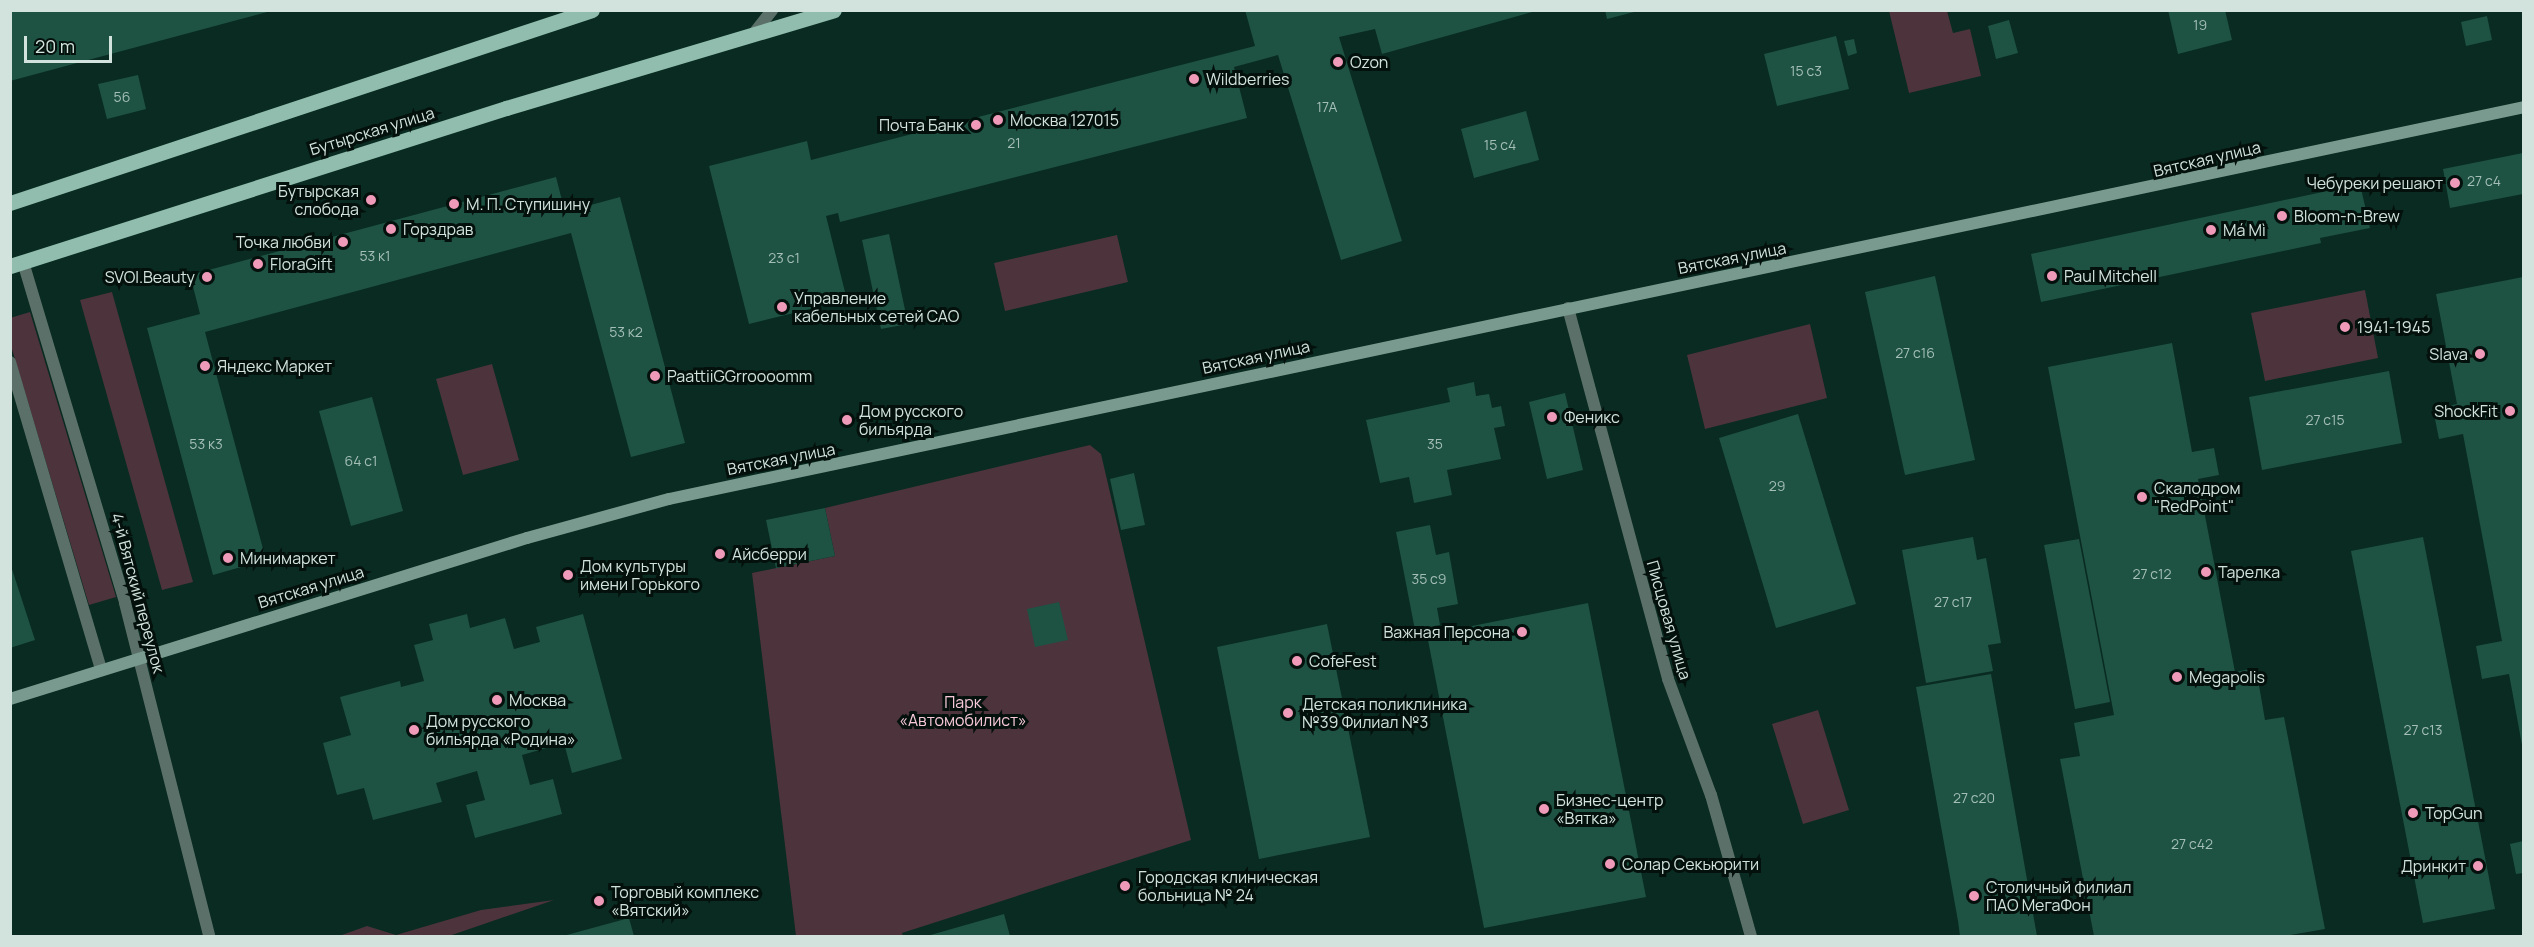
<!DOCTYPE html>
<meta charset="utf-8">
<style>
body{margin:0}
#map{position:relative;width:2534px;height:947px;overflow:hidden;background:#092b21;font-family:Manrope,sans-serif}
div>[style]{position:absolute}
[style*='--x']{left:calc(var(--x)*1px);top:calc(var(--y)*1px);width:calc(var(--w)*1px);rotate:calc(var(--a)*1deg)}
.green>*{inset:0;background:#4d333c}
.building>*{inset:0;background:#1e5243}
.street>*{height:12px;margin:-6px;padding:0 6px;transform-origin:6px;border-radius:6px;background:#5b7068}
.secondary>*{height:12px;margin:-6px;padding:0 6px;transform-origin:6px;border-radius:6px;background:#799b8f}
.primary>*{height:15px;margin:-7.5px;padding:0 7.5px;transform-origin:7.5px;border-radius:7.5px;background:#90bdad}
.dots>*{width:16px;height:16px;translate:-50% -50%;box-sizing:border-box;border:3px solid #04100c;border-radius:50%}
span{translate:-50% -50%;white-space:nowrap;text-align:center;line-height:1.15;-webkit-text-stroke:6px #04100c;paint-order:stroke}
.number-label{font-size:14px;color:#a4bfb6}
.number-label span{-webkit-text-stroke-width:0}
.poi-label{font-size:16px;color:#d1e3dc}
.left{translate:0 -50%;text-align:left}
.right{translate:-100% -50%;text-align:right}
.street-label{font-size:16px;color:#d1e3dc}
.park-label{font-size:16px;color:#f7c9d8}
.frame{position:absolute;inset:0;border:12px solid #d1e3dc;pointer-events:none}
.scale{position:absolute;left:24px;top:36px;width:88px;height:27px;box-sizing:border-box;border:3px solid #d1e3dc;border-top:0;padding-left:8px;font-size:18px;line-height:21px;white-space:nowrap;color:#d1e3dc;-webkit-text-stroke:4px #04100c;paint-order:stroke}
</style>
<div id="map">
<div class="green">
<div style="clip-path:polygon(1889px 11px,1947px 11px,1953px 33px,1970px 29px,1981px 76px,1909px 93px)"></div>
<div style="clip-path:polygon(1117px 235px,1128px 282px,1005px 311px,994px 263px)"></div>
<div style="clip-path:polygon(2365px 290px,2378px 358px,2265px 381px,2251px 313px)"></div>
<div style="clip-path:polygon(112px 292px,193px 582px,162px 590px,80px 300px)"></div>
<div style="clip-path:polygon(30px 312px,116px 597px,89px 605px,11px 346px,10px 318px)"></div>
<div style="clip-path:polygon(1810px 324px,1827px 398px,1705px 429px,1687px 355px)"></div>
<div style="clip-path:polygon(492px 364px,519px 460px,463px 475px,436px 379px)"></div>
<div style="clip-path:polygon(1090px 445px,1101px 454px,1191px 840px,902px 933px,903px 936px,796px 936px,752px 573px,835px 556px,825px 508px)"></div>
<div style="clip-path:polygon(1818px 710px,1849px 810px,1803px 824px,1772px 724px)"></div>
<div style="clip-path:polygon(554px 900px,449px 936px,339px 936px,367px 926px,396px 935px,481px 910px)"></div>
</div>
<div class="building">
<div style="clip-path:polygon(10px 10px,271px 10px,271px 11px,10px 81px)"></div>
<div style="clip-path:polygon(1245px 10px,1536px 11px,1382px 54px,1375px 29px,1339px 37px,1402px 241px,1341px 260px,1278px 55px,1234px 67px,1247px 118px,840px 222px,838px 213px,826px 216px,847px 300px,749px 324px,709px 166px,807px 141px,811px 160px,1255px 46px)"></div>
<div style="clip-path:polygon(1605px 10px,1637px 10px,1638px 11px,1607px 19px)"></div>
<div style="clip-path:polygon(2168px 10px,2225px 10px,2232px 40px,2178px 54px)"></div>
<div style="clip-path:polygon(2487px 16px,2492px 40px,2466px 46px,2461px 22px)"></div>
<div style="clip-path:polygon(2009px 20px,2018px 53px,1996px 59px,1988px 26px)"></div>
<div style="clip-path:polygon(1836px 36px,1849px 89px,1777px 106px,1764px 54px)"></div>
<div style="clip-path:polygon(1854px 39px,1857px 53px,1848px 56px,1844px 41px)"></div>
<div style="clip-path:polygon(138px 75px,146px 109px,107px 119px,98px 84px)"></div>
<div style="clip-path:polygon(1526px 111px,1539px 160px,1474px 178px,1461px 129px)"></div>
<div style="clip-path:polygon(2523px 153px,2523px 194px,2450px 208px,2443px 169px)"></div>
<div style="clip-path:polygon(556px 177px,565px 212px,620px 197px,685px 443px,631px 457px,571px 233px,205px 332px,266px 560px,213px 575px,147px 328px,200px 314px,190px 275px)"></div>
<div style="clip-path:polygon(2360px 184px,2370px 228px,2320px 238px,2321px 243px,2041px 302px,2031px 254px)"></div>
<div style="clip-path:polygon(889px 234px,908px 324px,881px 329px,862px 240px)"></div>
<div style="clip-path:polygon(1935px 276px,1975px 460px,1905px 475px,1865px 292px)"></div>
<div style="clip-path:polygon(2523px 277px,2523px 745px,2522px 745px,2509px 674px,2482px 679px,2476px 646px,2502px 641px,2463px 434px,2439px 439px,2433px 409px,2457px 404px,2436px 294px)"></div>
<div style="clip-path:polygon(2172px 343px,2192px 452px,2214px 448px,2219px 475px,2198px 479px,2235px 672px,2256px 668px,2265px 720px,2284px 717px,2325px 929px,2285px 936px,2094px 936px,2060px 759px,2080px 756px,2074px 723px,2114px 715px,2048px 367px)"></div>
<div style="clip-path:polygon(2389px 371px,2402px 443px,2262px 470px,2249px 397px)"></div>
<div style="clip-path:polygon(1474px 382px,1476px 396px,1489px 394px,1492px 408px,1501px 406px,1505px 426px,1494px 428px,1501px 459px,1447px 470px,1452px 495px,1414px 503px,1409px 477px,1380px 483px,1366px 420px,1450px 402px,1447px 388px)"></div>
<div style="clip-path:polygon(1565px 393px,1583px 470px,1547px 479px,1529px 402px)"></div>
<div style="clip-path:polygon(372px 397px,403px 511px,351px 526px,319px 411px)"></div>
<div style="clip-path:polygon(1798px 414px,1856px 604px,1776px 628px,1719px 438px)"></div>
<div style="clip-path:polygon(1134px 473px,1145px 525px,1121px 530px,1110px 479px)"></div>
<div style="clip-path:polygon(825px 508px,835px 556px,776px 568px,766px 520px)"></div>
<div style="clip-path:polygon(1430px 525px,1436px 555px,1449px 552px,1458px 604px,1437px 608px,1440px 625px,1415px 630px,1396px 532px)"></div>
<div style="clip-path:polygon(1973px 537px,1977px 560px,1986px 558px,2001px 643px,1988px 645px,1993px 671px,1926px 683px,1902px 550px)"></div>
<div style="clip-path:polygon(2423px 537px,2495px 909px,2423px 923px,2351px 551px)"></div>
<div style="clip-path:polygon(2079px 539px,2110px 702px,2075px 709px,2044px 545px)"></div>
<div style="clip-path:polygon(10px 563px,35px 640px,10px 648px)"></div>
<div style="clip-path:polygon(1059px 602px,1068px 640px,1035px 647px,1027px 609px)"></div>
<div style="clip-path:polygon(1588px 603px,1646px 897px,1484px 928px,1427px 635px)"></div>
<div style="clip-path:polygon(467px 614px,470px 628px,505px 618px,514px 649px,540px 642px,536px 627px,583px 614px,622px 759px,572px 773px,564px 743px,522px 755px,530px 785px,553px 779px,562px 814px,475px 838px,466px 805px,485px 800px,477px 771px,436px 783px,442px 802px,373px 820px,364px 788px,337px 795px,323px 743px,351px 735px,340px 697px,400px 681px,401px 687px,424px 681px,414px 645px,433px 640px,429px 624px)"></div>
<div style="clip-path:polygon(1327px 624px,1370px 837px,1259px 859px,1217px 647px)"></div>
<div style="clip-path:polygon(1991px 674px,2032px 908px,2037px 936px,1960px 936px,1958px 921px,1916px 687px)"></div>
<div style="clip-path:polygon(2523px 841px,2523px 873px,2516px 874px,2510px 844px)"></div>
<div style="clip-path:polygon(1004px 914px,1010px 936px,927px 936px)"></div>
<div style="clip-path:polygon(629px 918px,634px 936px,563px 936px)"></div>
</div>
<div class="street">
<div style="--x:755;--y:32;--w:28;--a:-52"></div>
<div style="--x:23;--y:262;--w:356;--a:73.3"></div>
<div style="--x:125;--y:603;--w:343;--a:75.8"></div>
<div style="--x:1568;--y:308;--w:384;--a:74.9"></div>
<div style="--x:1668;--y:679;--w:124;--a:69.7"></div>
<div style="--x:1711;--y:795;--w:147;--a:74.2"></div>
<div style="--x:10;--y:362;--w:320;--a:73.5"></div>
</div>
<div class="secondary">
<div style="--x:10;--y:699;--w:541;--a:-17.3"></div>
<div style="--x:527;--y:538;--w:147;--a:-15.4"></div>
<div style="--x:669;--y:499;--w:1896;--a:-11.93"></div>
</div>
<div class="primary">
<div style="--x:10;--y:203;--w:613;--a:-18.35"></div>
<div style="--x:10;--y:266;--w:521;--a:-17.67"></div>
<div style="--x:506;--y:108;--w:342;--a:-16.6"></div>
</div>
<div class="dots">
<div style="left:1338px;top:62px;background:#ef9ab9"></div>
<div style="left:1194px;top:79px;background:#ef9ab9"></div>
<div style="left:998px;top:120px;background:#ef9ab9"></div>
<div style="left:976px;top:125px;background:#ef9ab9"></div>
<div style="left:2455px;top:183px;background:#ef9ab9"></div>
<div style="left:371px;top:200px;background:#ef9ab9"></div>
<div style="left:454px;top:204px;background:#ef9ab9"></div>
<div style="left:2282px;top:216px;background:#ef9ab9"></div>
<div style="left:391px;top:229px;background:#ef9ab9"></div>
<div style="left:2211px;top:230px;background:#ef9ab9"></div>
<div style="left:343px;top:242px;background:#ef9ab9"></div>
<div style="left:258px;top:264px;background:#ef9ab9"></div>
<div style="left:2052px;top:276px;background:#ef9ab9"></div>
<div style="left:207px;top:277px;background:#ef9ab9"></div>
<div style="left:782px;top:307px;background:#ef9ab9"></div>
<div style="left:2345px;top:327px;background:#ef9ab9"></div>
<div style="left:2480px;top:354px;background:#ef9ab9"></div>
<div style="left:205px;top:366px;background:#ef9ab9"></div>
<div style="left:655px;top:376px;background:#ef9ab9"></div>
<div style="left:2510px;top:411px;background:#ef9ab9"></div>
<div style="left:1552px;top:417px;background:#ef9ab9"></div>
<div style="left:847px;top:420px;background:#ef9ab9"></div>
<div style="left:2142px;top:497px;background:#ef9ab9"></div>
<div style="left:720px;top:554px;background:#ef9ab9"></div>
<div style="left:228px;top:558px;background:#ef9ab9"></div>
<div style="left:2206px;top:572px;background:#ef9ab9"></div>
<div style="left:568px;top:575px;background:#ef9ab9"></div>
<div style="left:1522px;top:632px;background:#ef9ab9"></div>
<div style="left:1297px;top:661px;background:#ef9ab9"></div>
<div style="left:2177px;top:677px;background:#ef9ab9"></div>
<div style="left:497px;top:700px;background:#ef9ab9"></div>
<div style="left:1288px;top:713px;background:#ef9ab9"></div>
<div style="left:414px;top:730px;background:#ef9ab9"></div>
<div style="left:1544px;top:809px;background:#ef9ab9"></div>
<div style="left:2413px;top:813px;background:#ef9ab9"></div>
<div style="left:1610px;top:864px;background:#ef9ab9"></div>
<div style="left:2478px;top:866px;background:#ef9ab9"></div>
<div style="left:1125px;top:886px;background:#ef9ab9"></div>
<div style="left:1974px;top:896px;background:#ef9ab9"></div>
<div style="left:599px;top:901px;background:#ef9ab9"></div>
</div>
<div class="number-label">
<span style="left:2200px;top:25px">19</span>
<span style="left:1806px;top:71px">15 с3</span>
<span style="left:122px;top:97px">56</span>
<span style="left:1327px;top:107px">17А</span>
<span style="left:1014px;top:143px">21</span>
<span style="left:1500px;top:145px">15 с4</span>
<span style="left:2484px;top:181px">27 с4</span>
<span style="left:375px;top:256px">53 к1</span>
<span style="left:784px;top:258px">23 с1</span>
<span style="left:626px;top:332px">53 к2</span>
<span style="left:1915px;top:353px">27 с16</span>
<span style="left:2325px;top:420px">27 с15</span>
<span style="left:206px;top:444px">53 к3</span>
<span style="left:1435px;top:444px">35</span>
<span style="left:361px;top:461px">64 с1</span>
<span style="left:1777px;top:486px">29</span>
<span style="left:2152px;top:574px">27 с12</span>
<span style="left:1429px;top:579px">35 с9</span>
<span style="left:1953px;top:602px">27 с17</span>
<span style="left:2423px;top:730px">27 с13</span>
<span style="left:1974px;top:798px">27 с20</span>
<span style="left:2192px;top:844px">27 с42</span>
</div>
<div class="poi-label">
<span class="left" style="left:1350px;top:62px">Ozon</span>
<span class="left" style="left:1206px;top:79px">Wildberries</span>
<span class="left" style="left:1010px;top:120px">Москва 127015</span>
<span class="right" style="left:964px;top:125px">Почта Банк</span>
<span class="right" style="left:2443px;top:183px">Чебуреки решают</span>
<span class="right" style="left:359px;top:200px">Бутырская<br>слобода</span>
<span class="left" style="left:466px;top:204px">М. П. Ступишину</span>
<span class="left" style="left:2294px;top:216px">Bloom-n-Brew</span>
<span class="left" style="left:403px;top:229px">Горздрав</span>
<span class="left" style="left:2223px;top:230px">Má Mì</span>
<span class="right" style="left:331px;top:242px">Точка любви</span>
<span class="left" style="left:270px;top:264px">FloraGift</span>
<span class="left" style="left:2064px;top:276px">Paul Mitchell</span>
<span class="right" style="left:195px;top:277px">SVOI.Beauty</span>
<span class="left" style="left:794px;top:307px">Управление<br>кабельных сетей САО</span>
<span class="left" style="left:2357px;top:327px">1941-1945</span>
<span class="right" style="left:2468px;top:354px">Slava</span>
<span class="left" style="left:217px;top:366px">Яндекс Маркет</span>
<span class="left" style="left:667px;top:376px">PaattiiGGrroooomm</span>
<span class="left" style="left:859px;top:420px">Дом русского<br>бильярда</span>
<span class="right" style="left:2498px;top:411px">ShockFit</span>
<span class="left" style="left:1564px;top:417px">Феникс</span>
<span class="left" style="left:2154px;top:497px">Скалодром<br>"RedPoint"</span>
<span class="left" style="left:732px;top:554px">Айсберри</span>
<span class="left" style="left:240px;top:558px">Минимаркет</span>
<span class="left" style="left:580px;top:575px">Дом культуры<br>имени Горького</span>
<span class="left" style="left:2218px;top:572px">Тарелка</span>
<span class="right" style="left:1510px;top:632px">Важная Персона</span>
<span class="left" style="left:1309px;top:661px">CofeFest</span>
<span class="left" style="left:2189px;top:677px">Megapolis</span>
<span class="left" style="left:509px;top:700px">Москва</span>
<span class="left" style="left:1302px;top:713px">Детская поликлиника<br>№39 Филиал №3</span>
<span class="left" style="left:426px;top:730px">Дом русского<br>бильярда «Родина»</span>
<span class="left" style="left:1556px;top:809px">Бизнес-центр<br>«Вятка»</span>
<span class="left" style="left:2425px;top:813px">TopGun</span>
<span class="left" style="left:1622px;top:864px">Солар Секьюрити</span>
<span class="right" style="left:2466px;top:866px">Дринкит</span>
<span class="left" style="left:1138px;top:886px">Городская клиническая<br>больница № 24</span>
<span class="left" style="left:1986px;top:896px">Столичный филиал<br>ПАО МегаФон</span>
<span class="left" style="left:611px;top:901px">Торговый комплекс<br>«Вятский»</span>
</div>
<div class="street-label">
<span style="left:372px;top:131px;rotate:-17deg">Бутырская улица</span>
<span style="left:2207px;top:159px;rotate:-13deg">Вятская улица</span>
<span style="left:1732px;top:258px;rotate:-11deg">Вятская улица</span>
<span style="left:1256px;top:357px;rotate:-12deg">Вятская улица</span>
<span style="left:781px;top:459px;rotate:-11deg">Вятская улица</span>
<span style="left:311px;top:587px;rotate:-17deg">Вятская улица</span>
<span style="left:138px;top:593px;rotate:75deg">4-й Вятский переулок</span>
<span style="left:1669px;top:620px;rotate:74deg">Писцовая улица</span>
</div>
<div class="park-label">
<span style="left:963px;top:711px">Парк<br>«Автомобилист»</span>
</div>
<div class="frame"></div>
<div class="scale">20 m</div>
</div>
